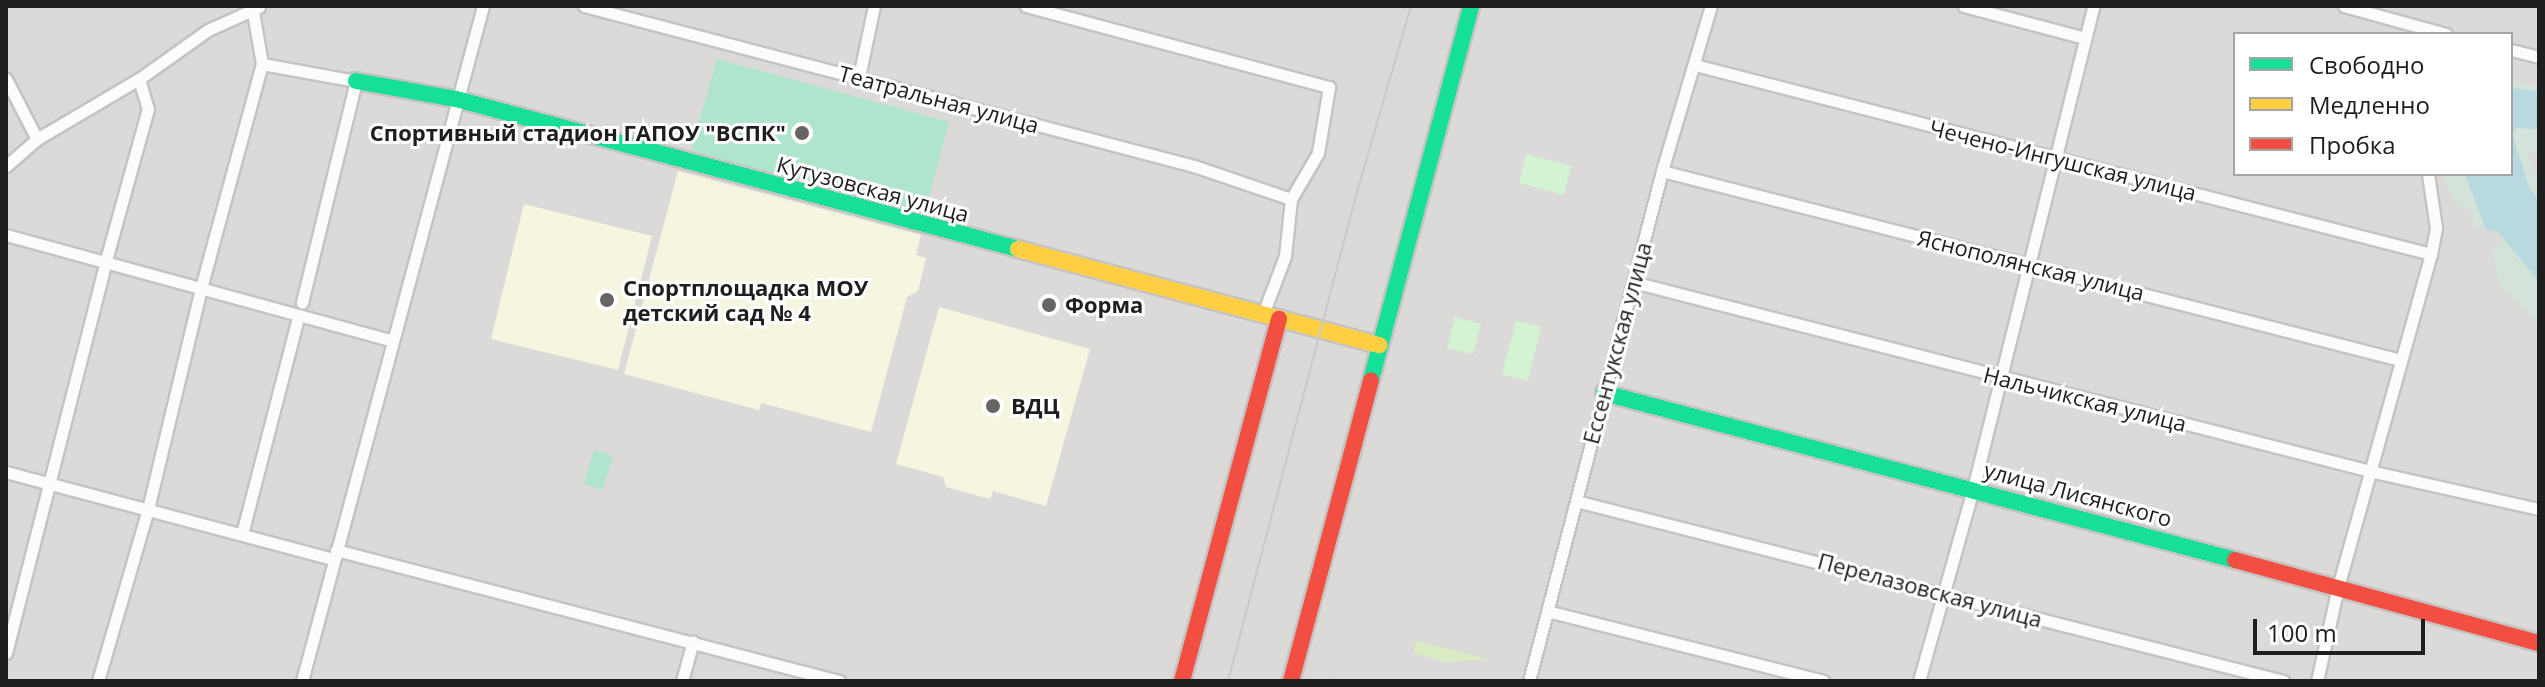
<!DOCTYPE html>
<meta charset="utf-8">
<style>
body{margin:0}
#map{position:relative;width:2545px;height:687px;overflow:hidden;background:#eceae6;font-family:"Open Sans",sans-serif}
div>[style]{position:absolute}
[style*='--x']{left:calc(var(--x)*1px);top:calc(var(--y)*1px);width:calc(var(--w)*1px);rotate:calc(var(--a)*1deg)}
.residential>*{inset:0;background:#dbdad8}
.education>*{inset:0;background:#f6f5e0}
.religious>*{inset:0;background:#dadad8}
.grass>*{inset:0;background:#d9ebc3}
.wetland>*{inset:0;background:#d4e3d9}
.park>*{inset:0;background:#d3f3d2}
.pitch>*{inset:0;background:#b0e5cd}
.water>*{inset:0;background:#b8d9e0}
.roads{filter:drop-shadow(2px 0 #c5c4c2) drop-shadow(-2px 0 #c5c4c2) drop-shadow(0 2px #c5c4c2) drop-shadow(0 -2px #c5c4c2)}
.street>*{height:11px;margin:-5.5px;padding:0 5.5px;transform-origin:5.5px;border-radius:5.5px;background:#fcfcfb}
.fast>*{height:16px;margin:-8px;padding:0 8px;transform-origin:8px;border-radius:8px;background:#16e098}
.slow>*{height:16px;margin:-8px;padding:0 8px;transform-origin:8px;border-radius:8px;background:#ffcf43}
.jam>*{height:16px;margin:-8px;padding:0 8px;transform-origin:8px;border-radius:8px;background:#f24e42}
.tram>*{height:2px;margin:-1px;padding:0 1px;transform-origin:1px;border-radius:1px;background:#cacac9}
.dots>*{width:22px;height:22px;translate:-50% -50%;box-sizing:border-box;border:4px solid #fff;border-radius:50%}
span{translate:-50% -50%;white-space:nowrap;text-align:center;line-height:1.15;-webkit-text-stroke:6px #fff;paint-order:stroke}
.street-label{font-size:22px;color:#1e1e1e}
.poi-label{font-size:22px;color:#1e1e1e;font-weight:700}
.right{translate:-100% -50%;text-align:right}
.left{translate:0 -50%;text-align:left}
.frame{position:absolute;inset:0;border:8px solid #1e1e1e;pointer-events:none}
.legend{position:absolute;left:2233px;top:32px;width:280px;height:144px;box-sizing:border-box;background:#fff;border:2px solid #a5a5a5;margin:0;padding:10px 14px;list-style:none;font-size:24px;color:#1e1e1e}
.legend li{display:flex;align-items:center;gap:16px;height:40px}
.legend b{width:40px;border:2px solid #a5a5a5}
.scale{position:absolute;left:2253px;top:619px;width:172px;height:36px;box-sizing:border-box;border:4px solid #1e1e1e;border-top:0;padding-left:10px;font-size:24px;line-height:28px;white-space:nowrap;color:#1e1e1e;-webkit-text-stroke:6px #fff;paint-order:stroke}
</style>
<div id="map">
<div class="residential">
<div style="clip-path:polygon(evenodd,6px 6px,2539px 6px,2539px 681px,6px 681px,6px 6px,2235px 34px,2511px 34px,2511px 174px,2235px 174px,2235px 34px)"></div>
</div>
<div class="education">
<div style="clip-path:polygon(678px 171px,921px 235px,916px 255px,926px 258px,918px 291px,907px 297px,871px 432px,761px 403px,759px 410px,624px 374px)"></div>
<div style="clip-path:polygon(524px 204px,652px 236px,618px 370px,491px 339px)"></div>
<div style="clip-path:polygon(939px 307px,1090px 349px,1046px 506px,993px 491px,990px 499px,946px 487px,943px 477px,896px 464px)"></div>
</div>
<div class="religious">
<div style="clip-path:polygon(1299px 570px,1308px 572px,1280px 681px,1271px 681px)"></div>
<div style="clip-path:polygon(1346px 581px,1358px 585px,1333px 681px,1329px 681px,1321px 679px)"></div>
</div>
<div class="grass">
<div style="clip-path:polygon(1416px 641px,1488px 659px,1445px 662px,1413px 653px)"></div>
</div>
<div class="wetland">
<div style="clip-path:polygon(2511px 82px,2539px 86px,2539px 154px,2526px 151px,2539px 183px,2539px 332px,2532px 318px,2499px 284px,2493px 252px,2502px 236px,2497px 231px,2480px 230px,2474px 224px,2470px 210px,2457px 204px,2442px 174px,2511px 174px)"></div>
</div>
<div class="park">
<div style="clip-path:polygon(1526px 154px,1571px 166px,1564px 195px,1519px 183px)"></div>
<div style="clip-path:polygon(1455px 317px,1481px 324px,1473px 354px,1447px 348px)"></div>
<div style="clip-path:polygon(1516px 321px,1541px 327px,1528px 381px,1502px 374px)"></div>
</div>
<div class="pitch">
<div style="clip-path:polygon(717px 59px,949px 122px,924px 215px,691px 151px)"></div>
<div style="clip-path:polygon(594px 450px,613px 456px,603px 490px,584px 484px)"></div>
</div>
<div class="water">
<div style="clip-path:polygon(2511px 88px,2539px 91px,2539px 129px,2518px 128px,2512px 133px,2529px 187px,2539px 200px,2539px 282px,2498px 232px,2486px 230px,2465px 174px,2511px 174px)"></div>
</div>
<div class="roads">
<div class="street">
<div style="--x:252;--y:6;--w:59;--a:80.2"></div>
<div style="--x:262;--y:64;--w:96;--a:10.3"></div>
<div style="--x:356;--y:81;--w:228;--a:103.7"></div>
<div style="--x:584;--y:6;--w:631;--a:14.7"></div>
<div style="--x:1194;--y:166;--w:102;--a:18.8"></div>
<div style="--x:1026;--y:6;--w:314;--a:15"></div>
<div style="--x:1329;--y:87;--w:67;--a:99.5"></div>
<div style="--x:1318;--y:153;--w:53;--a:120.4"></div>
<div style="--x:1291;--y:199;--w:57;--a:96"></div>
<div style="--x:1285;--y:256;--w:62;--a:110.8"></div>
<div style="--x:1964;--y:6;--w:125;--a:14.8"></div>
<div style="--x:2344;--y:6;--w:106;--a:15.4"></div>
<div style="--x:2511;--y:50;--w:29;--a:14"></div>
<div style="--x:1695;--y:65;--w:760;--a:14.4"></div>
<div style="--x:859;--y:77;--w:73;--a:-78.1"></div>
<div style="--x:6;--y:79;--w:68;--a:62.7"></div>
<div style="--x:6;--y:166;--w:41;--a:-41.1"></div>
<div style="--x:37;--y:139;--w:118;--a:-30.5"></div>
<div style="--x:139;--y:79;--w:85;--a:-35.4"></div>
<div style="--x:208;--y:30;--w:56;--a:-24.3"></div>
<div style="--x:1662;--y:171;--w:762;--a:14.36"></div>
<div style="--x:6;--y:235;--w:401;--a:15.3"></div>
<div style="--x:1633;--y:282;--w:761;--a:14.38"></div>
<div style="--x:2370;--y:471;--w:173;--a:12.7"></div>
<div style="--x:6;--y:472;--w:339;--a:14.9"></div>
<div style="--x:1576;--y:501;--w:730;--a:14.28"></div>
<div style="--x:242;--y:534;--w:224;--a:-75.5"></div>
<div style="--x:336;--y:550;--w:520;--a:14.6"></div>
<div style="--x:1547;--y:611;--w:285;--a:14.2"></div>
<div style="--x:6;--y:653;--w:406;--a:-75.7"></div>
<div style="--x:106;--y:260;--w:157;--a:-74.5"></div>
<div style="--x:148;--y:109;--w:31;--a:-107"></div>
<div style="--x:98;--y:681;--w:179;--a:-73.8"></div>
<div style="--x:148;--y:509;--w:227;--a:-76.5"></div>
<div style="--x:201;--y:288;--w:232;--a:-74.8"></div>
<div style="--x:302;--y:681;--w:699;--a:-74.99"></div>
<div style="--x:682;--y:681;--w:41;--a:-74.6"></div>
<div style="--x:1529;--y:681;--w:527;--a:-75.38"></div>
<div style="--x:1662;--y:171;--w:172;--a:-73.5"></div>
<div style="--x:1919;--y:681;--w:199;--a:-74.3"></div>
<div style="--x:1973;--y:489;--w:498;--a:-76"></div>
<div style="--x:2317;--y:681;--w:96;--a:-77.4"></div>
<div style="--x:2338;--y:587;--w:346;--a:-74.4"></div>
<div style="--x:2431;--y:254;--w:26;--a:-79"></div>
<div style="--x:2436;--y:228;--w:55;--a:-98.4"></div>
</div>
<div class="fast">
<div style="--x:356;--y:81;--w:102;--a:10.2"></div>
<div style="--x:456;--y:99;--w:582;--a:14.94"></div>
<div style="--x:1371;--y:380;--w:387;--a:-75"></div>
<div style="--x:1604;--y:393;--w:653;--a:14.82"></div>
</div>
<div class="slow">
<div style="--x:1018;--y:249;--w:374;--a:14.9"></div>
</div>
<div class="jam">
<div style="--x:2235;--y:560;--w:315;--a:15.3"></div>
<div style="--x:1182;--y:681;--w:375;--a:-75"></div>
<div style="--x:1291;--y:681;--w:311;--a:-75.1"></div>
</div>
</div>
<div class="tram">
<div style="--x:1228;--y:681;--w:506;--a:-75.22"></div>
<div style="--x:1357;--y:192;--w:194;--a:-73.8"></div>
</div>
<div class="dots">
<div style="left:802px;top:133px;background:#666564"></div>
<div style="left:607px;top:300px;background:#666564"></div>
<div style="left:1049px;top:305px;background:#666564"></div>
<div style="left:993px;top:406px;background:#666564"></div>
</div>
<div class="street-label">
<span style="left:939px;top:99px;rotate:15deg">Театральная улица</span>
<span style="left:2063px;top:160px;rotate:14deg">Чечено-Ингушская улица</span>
<span style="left:873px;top:189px;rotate:15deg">Кутузовская улица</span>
<span style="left:2031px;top:265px;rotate:14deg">Яснополянская улица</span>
<span style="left:1617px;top:343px;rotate:-75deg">Ессентукская улица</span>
<span style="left:2085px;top:399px;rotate:14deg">Нальчикская улица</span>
<span style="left:2078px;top:494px;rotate:15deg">улица Лисянского</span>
<span style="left:1930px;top:590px;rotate:15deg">Перелазовская улица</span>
</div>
<div class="poi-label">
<span class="right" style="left:786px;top:133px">Спортивный стадион ГАПОУ "ВСПК"</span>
<span class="left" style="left:623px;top:300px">Спортплощадка МОУ<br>детский сад № 4</span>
<span class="left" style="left:1065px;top:305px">Форма</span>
<span class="left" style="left:1011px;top:406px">ВДЦ</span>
</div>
<div class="frame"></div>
<ul class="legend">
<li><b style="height:10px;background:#16e098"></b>Свободно</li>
<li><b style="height:10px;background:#ffcf43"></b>Медленно</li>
<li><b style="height:10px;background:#f24e42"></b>Пробка</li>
</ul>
<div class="scale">100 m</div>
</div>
